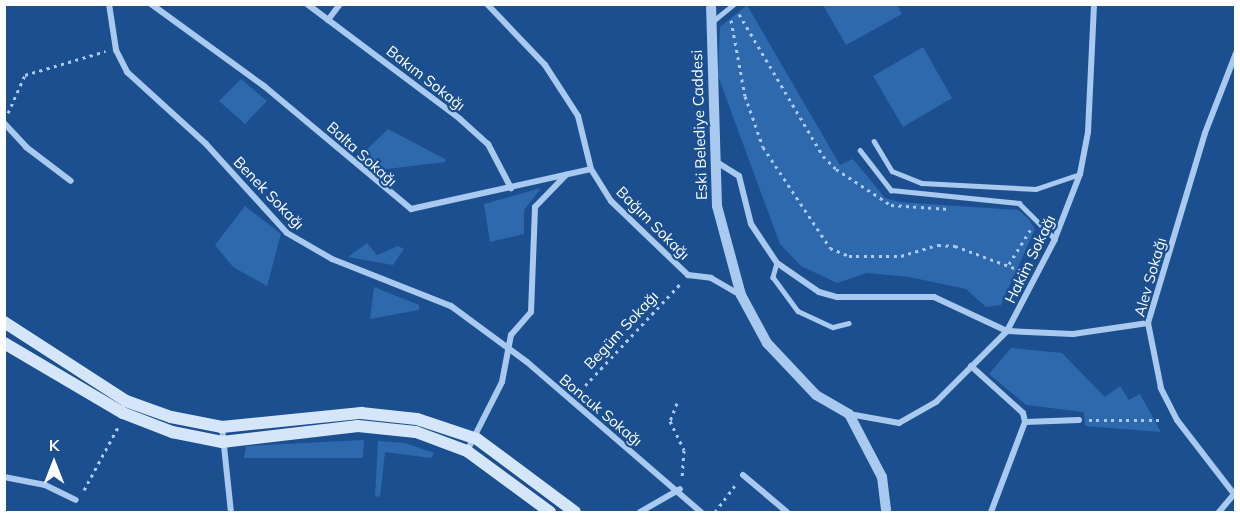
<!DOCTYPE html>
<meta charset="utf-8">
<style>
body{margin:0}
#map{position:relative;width:1240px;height:517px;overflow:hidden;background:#1b4f8f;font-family:Mulish,sans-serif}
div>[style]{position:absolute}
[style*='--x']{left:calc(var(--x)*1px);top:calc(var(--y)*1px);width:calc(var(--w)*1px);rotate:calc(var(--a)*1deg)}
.green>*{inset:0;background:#2e69ad}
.path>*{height:3px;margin-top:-1.5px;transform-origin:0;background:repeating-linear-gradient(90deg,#a9c9ee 0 3px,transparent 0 7.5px)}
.service>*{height:4.5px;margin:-2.25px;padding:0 2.25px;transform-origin:2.25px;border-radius:2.25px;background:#a9c9ee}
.minor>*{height:6px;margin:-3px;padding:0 3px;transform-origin:3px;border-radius:3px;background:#a9c9ee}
.tertiary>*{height:10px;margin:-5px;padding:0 5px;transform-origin:5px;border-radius:5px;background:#a9c9ee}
.secondary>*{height:12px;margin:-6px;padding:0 6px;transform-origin:6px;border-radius:6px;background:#d6e6fa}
span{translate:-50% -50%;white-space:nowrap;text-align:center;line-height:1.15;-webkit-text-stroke:4.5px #1b4f8f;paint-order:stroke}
.street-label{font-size:15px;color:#fff}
.frame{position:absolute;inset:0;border:6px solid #fff;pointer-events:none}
.north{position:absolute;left:24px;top:433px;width:60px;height:60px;-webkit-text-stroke:4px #1b4f8f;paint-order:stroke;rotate:0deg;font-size:16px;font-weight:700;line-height:24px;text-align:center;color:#fff}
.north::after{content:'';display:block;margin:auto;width:21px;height:27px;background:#fff;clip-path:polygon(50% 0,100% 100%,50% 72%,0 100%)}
</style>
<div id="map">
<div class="green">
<div style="clip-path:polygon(747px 5px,840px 165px,853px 159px,885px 198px,899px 202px,1018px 210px,1028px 218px,1035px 229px,1001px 305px,986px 307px,966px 289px,909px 277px,867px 273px,837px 283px,801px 266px,780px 244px,718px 76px,720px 27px)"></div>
<div style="clip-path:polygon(823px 5px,897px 5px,902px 14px,846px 45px)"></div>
<div style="clip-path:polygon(923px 47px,952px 98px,903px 127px,873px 76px)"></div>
<div style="clip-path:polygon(241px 79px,267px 101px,245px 124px,219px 101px)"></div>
<div style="clip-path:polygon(388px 129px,445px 159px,445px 162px,379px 170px,361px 155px)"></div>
<div style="clip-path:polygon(541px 188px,524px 210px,524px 234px,490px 242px,484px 204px)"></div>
<div style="clip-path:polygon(245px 206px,281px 234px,267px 286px,233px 267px,215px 245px)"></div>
<div style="clip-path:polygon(367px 243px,377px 255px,398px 246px,404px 249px,393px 265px,348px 257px)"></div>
<div style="clip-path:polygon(374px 287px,419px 305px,419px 310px,370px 319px)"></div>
<div style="clip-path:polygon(1011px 348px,1062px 353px,1105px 397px,1120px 386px,1129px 400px,1140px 394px,1161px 432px,1085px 426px,1084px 412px,1026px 405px,989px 374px)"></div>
<div style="clip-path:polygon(364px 440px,363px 458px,244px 458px,246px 446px)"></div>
<div style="clip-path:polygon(378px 441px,405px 443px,434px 453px,431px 458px,385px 452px,380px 497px,375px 496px)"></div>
</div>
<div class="path">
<div style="--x:739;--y:14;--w:165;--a:59.4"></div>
<div style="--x:823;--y:156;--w:18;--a:45"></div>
<div style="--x:836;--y:169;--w:66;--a:33.2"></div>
<div style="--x:891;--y:205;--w:58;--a:3.9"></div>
<div style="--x:731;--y:20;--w:77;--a:79.6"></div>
<div style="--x:745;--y:96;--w:54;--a:70.6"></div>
<div style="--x:763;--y:147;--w:121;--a:56.4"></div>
<div style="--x:830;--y:248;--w:21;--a:23"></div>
<div style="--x:849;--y:256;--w:52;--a:0"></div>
<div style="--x:901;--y:256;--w:39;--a:-17"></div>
<div style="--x:938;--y:245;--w:17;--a:3"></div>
<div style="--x:955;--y:246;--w:75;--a:20.4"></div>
<div style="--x:8;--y:113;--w:42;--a:-65.9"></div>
<div style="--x:25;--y:75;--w:84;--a:-16.5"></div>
<div style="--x:1009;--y:264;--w:40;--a:-58"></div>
<div style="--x:580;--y:391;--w:146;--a:-46.9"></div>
<div style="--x:677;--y:403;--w:19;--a:111"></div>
<div style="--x:670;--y:421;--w:32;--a:64"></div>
<div style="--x:684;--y:450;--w:29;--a:94"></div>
<div style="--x:1089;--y:420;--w:74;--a:0"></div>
<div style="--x:84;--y:490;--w:72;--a:-61.6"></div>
<div style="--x:715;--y:512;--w:34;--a:-53"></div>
</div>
<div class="service">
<div style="--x:713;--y:21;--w:27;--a:-39"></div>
<div style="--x:874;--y:141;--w:35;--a:59"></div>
<div style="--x:892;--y:171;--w:32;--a:22"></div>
<div style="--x:922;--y:183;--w:114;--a:3"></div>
<div style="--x:1036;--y:189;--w:46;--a:-18.8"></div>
<div style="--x:860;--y:150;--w:51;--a:52.2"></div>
<div style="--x:891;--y:190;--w:129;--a:5.8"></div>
<div style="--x:1019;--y:203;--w:51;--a:45"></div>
<div style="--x:777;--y:263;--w:15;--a:106"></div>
<div style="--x:773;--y:277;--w:42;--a:53.7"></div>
<div style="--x:798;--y:311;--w:38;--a:25"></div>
<div style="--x:833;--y:327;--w:16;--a:-14"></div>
</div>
<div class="minor">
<div style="--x:109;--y:4;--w:47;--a:81.3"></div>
<div style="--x:116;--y:50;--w:25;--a:63"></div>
<div style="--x:127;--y:72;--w:107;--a:42.3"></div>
<div style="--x:206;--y:144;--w:120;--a:47.7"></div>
<div style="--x:287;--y:233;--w:52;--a:30"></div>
<div style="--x:332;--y:259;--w:128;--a:21.6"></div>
<div style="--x:451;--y:306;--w:94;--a:36.4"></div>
<div style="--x:527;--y:362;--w:230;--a:40.8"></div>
<div style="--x:151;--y:4;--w:140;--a:36"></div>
<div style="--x:264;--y:86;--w:192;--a:39.9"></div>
<div style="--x:411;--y:209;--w:184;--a:-12.5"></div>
<div style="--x:307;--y:4;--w:191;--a:36.9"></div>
<div style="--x:460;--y:119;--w:38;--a:42"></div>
<div style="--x:488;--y:144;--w:50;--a:62.4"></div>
<div style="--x:487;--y:4;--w:84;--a:46.4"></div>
<div style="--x:545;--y:65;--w:61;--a:57.1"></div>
<div style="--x:578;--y:116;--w:55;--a:76.2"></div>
<div style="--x:591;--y:169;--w:38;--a:58"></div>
<div style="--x:611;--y:201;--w:107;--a:43.9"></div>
<div style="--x:688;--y:275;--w:23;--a:7"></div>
<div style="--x:711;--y:278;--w:34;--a:30"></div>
<div style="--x:328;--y:20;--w:20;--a:-53"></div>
<div style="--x:4;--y:123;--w:33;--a:47"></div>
<div style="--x:26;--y:147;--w:56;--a:37.1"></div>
<div style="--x:715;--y:161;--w:28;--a:32"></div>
<div style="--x:739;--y:176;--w:49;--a:76"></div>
<div style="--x:751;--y:224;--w:47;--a:56.3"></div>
<div style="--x:777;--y:263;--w:51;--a:34.6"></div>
<div style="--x:819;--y:292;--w:19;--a:16"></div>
<div style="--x:837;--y:297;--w:97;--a:0"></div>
<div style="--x:934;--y:297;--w:81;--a:25"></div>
<div style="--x:1007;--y:331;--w:66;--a:2.6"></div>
<div style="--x:1073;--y:334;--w:76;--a:-8.3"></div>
<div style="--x:971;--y:366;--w:70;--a:42.1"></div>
<div style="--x:1023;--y:413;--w:9;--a:77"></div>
<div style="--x:1025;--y:422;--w:96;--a:110.7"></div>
<div style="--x:849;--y:414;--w:51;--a:10.2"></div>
<div style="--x:899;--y:423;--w:43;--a:-29.6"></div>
<div style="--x:936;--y:402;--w:100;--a:-45"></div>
<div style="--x:1007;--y:331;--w:102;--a:-62.4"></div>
<div style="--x:1054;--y:241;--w:72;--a:-68.8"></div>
<div style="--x:1080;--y:174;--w:43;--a:-79.2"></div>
<div style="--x:1088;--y:132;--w:128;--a:-87.3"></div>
<div style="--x:1025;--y:422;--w:54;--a:-2.1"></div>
<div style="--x:222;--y:427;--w:85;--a:84"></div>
<div style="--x:467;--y:451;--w:77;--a:-63.1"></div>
<div style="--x:502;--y:382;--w:48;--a:-79.2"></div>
<div style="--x:511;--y:335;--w:30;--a:-49"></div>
<div style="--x:531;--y:312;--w:105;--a:-87.8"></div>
<div style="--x:535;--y:207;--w:45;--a:-45.9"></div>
<div style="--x:743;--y:475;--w:57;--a:40.1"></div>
<div style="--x:4;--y:477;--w:42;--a:11"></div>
<div style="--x:45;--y:485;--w:34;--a:26"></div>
<div style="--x:1234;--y:494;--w:93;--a:-127.6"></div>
<div style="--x:1177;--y:420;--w:36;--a:-117"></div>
<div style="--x:1161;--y:388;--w:66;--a:-101.3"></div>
<div style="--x:1148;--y:323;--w:198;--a:-73.3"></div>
<div style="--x:1205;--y:133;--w:86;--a:-68.8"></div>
<div style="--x:640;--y:512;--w:46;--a:-29.9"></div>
<div style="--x:1219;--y:512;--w:25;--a:-50"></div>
</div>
<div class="tertiary">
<div style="--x:711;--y:4;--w:202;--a:88.3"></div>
<div style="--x:717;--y:206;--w:92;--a:74.9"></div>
<div style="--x:741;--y:295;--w:55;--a:61.6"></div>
<div style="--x:767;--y:343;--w:71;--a:46.7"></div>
<div style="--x:816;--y:395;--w:38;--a:30"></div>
<div style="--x:849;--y:414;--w:71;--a:62.4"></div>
<div style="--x:882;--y:477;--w:35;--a:83"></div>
</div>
<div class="secondary">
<div style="--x:4;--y:322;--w:145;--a:32.9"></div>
<div style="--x:126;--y:401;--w:48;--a:19.6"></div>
<div style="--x:171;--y:417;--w:52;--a:11.1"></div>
<div style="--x:222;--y:427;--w:140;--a:-5.8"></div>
<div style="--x:361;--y:413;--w:56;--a:6.1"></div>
<div style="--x:417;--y:419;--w:63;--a:18.4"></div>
<div style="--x:477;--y:439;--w:122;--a:36.7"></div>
<div style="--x:4;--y:343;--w:138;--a:30.5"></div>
<div style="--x:123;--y:413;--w:53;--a:21.2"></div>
<div style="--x:172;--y:432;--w:51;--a:11.3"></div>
<div style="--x:222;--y:442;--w:137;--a:-6.7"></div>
<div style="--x:358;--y:426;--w:58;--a:5.9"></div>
<div style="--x:416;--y:432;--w:54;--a:20.4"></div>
<div style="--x:467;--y:451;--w:103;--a:36.3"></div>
</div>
<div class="street-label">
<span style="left:426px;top:78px;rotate:38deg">Bakım Sokağı</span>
<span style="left:699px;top:125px;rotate:-92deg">Eski Belediye Caddesi</span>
<span style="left:362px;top:154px;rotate:42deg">Balta Sokağı</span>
<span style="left:269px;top:193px;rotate:46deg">Benek Sokağı</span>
<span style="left:653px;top:223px;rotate:45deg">Bağım Sokağı</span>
<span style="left:1030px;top:259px;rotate:-64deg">Hakim Sokağı</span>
<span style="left:1150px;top:277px;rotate:-74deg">Alev Sokağı</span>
<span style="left:621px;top:330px;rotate:-47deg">Begüm Sokağı</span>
<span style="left:601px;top:410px;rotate:40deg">Boncuk Sokağı</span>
</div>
<div class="frame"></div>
<div class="north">K</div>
</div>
